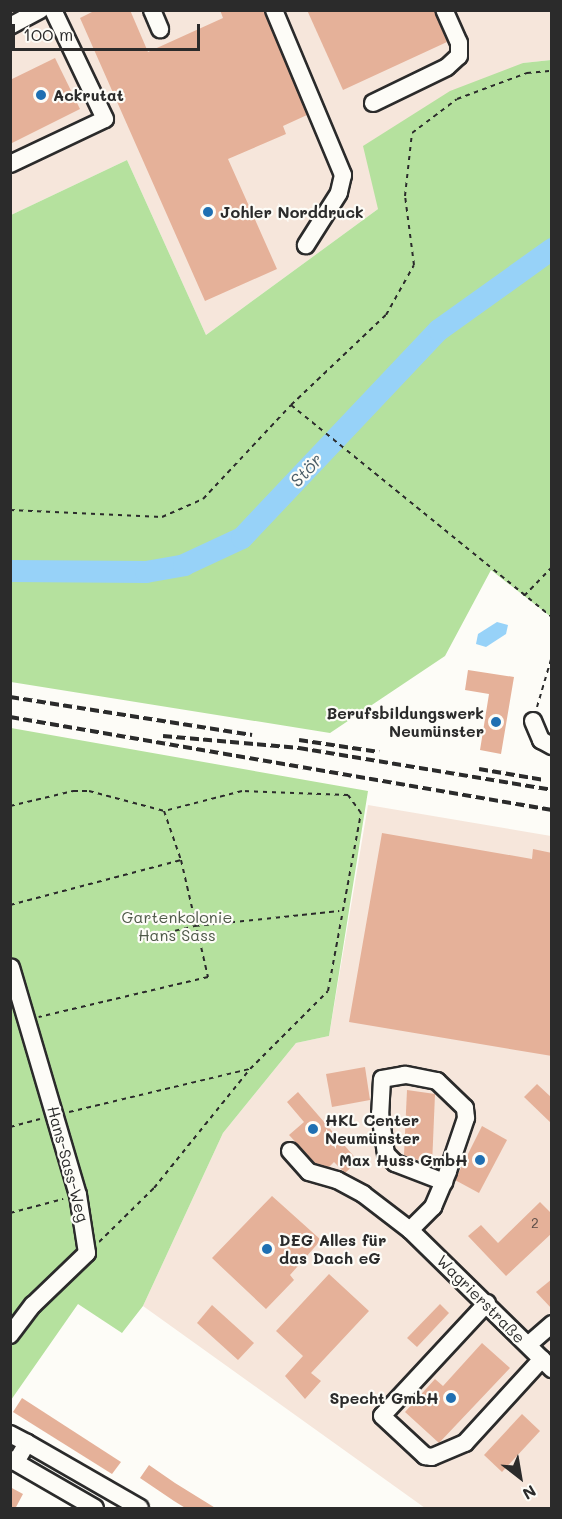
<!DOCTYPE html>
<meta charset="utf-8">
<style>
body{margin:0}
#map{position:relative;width:562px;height:1519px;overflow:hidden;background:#fdfcf7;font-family:Mali,sans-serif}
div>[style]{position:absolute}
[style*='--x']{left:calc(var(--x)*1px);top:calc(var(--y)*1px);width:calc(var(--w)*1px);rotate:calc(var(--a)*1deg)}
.built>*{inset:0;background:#f6e6db}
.green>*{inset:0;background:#b5e19e}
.water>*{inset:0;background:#97d2f8}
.river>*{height:22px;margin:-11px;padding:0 11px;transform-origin:11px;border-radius:11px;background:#97d2f8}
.building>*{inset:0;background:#e5b199}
.path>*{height:2px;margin-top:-1px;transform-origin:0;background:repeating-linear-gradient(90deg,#2b2b2b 0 4.5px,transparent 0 9px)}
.roads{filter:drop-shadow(2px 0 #2b2b2b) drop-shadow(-2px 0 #2b2b2b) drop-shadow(0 2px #2b2b2b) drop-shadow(0 -2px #2b2b2b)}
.minor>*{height:16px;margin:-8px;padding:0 8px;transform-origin:8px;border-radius:8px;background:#fdfcf7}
.rail>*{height:4px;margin-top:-2px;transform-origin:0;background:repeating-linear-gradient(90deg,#2b2b2b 0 9px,transparent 0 13.5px)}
.dots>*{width:16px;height:16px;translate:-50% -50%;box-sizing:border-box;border:3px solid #fdfcf7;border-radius:50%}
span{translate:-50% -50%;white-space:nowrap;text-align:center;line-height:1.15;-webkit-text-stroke:4.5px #fdfcf7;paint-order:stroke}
.number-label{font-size:14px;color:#5a4c46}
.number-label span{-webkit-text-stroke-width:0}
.poi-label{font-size:16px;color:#2b2b2b;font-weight:700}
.left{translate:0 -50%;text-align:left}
.right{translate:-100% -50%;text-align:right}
.park-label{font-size:16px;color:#4e5848}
.street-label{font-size:16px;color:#2b2b2b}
.water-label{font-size:18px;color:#4b5d68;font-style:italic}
.frame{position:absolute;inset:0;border:12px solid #2b2b2b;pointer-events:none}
.north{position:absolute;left:490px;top:1447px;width:60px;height:60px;-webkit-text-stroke:4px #fdfcf7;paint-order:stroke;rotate:149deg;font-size:16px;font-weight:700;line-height:24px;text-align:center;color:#2b2b2b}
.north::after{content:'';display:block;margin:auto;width:21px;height:27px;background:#2b2b2b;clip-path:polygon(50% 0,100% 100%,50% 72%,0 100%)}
.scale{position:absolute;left:12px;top:24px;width:188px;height:27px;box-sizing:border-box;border:3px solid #2b2b2b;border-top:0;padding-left:8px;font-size:18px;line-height:21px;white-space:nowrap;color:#2b2b2b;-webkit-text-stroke:4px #fdfcf7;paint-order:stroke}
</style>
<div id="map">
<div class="built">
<div style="clip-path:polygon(10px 11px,551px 11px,551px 60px,523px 63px,378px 209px,206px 335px,127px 160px,11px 215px)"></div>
<div style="clip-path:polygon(368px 805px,551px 836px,551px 1508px,425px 1508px,143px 1306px,223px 1133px,296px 1043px,329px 1036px)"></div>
</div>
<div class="green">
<div style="clip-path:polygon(551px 60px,551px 617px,491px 570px,445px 656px,330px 733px,11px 682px,11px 215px,127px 160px,206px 335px,378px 209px,363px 146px,450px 91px,523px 63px)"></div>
<div style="clip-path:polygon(11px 728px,368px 791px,329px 1036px,296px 1043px,223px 1133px,143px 1306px,122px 1333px,78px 1304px,11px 1400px)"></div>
</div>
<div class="water">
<div style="clip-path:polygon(497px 622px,508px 625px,506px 634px,486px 647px,476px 644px,478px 634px)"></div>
</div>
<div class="river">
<div style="--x:10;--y:571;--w:136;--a:0.4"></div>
<div style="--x:146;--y:572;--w:39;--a:-10"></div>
<div style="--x:184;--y:565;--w:64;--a:-25"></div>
<div style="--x:242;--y:538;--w:286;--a:-46.6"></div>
<div style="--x:439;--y:330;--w:139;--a:-35.6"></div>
</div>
<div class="building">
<div style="clip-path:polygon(96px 10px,130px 10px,148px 52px,223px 18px,220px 10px,264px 10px,307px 115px,283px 126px,286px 134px,228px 159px,277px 269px,205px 301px,80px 18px)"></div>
<div style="clip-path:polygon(307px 10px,434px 10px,447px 42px,343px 90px)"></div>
<div style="clip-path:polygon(55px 58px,80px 109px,10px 144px,10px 80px)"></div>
<div style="clip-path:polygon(468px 670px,514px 677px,501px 754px,480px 750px,489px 694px,465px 690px)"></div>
<div style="clip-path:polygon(382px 833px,532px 859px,533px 849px,552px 853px,552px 1056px,349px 1022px)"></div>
<div style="clip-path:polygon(365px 1067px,370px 1100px,332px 1107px,326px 1074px)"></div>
<div style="clip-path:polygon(537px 1084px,552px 1098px,552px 1124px,524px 1097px)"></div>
<div style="clip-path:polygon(407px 1090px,435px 1094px,432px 1165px,404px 1155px)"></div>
<div style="clip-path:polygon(298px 1092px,358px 1161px,345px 1173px,334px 1162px,329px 1167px,315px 1163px,289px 1135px,304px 1122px,287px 1102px)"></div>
<div style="clip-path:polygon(482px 1126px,507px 1140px,479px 1193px,455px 1180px)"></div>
<div style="clip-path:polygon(272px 1196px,321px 1240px,290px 1275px,294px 1280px,266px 1309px,212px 1258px)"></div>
<div style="clip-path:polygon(540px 1202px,552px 1214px,552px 1233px,506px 1276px,468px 1236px,481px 1225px,498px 1243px)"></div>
<div style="clip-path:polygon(329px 1274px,369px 1311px,311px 1373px,321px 1381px,305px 1399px,285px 1376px,303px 1356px,276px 1331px)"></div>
<div style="clip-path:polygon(552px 1279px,552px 1309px,536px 1292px)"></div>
<div style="clip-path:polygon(440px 1304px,449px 1313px,417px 1347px,407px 1338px)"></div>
<div style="clip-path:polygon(212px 1305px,254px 1343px,238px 1360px,197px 1323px)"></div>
<div style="clip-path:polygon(482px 1343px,510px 1368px,439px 1443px,405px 1412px,435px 1379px,443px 1386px)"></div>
<div style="clip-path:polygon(22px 1398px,121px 1462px,112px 1474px,13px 1412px)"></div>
<div style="clip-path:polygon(522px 1414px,540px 1431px,502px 1472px,484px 1455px)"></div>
<div style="clip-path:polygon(149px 1465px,175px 1483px,217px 1509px,187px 1509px,174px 1501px,140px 1478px)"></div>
<div style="clip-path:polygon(10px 1487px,23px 1494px,15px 1509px,10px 1509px)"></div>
</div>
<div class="path">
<div style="--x:291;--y:405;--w:336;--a:39.1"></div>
<div style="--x:10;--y:510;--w:152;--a:2.6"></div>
<div style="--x:162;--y:517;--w:45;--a:-23.7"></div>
<div style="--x:203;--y:499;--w:129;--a:-46.9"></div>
<div style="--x:291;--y:405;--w:131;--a:-43.5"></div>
<div style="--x:386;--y:315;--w:57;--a:-60.8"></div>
<div style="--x:414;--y:265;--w:70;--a:-97.4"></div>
<div style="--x:405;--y:196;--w:63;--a:-83.7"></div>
<div style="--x:412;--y:133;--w:56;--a:-37.1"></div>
<div style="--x:457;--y:99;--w:75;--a:-20.4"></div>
<div style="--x:527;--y:73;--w:25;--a:-5"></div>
<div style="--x:524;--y:596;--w:40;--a:-46"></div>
<div style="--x:537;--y:707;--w:53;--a:-73.6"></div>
<div style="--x:10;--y:806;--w:65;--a:-13.4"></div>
<div style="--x:73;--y:791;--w:16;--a:0"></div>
<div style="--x:89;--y:791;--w:78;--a:14.9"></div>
<div style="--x:164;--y:811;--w:52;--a:70.9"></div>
<div style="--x:181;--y:860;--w:120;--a:77"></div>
<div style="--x:208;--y:977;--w:174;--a:166.7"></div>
<div style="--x:10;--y:905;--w:177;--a:-14.7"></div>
<div style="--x:140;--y:939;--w:57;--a:-13.3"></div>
<div style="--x:195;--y:926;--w:145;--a:-5.9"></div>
<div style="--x:69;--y:1112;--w:186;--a:-13.4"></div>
<div style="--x:10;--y:1127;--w:31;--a:-15"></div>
<div style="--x:10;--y:1213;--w:55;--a:-14.8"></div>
<div style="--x:99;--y:1242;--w:77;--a:-44.5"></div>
<div style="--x:154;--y:1188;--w:153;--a:-51.1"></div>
<div style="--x:250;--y:1069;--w:110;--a:-45"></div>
<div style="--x:328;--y:991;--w:181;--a:-79.5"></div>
<div style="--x:361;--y:813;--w:22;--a:-126"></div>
<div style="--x:348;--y:795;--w:106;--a:-177.8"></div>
<div style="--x:242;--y:791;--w:81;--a:165.6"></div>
</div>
<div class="roads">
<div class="minor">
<div style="--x:152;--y:10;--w:21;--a:67"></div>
<div style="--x:274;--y:10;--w:179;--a:67.3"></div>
<div style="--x:343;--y:175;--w:18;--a:103"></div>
<div style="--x:339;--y:193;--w:62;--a:122.4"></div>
<div style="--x:10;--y:26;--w:34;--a:-28"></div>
<div style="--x:373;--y:103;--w:82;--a:-25.9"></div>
<div style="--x:447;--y:67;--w:16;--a:-43"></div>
<div style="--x:459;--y:56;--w:13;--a:-90"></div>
<div style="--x:459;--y:43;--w:36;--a:-114"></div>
<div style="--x:10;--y:164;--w:105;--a:-25.3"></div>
<div style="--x:105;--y:119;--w:121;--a:-115.5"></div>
<div style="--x:533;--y:721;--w:21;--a:67"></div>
<div style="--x:541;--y:740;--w:13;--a:29"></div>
<div style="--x:290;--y:1151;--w:28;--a:48"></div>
<div style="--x:309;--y:1172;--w:29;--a:16"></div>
<div style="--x:337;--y:1180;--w:30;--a:28"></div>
<div style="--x:363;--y:1194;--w:59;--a:37.5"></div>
<div style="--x:410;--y:1230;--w:199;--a:44.4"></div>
<div style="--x:410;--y:1230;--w:33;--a:-45"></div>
<div style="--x:433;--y:1207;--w:39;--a:-67"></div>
<div style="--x:448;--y:1171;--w:56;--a:-71.2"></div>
<div style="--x:466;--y:1118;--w:10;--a:-96"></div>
<div style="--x:465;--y:1108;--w:39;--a:-136"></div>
<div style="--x:437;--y:1081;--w:33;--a:-169"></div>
<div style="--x:405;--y:1075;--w:23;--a:170"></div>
<div style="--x:382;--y:1079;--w:34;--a:93"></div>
<div style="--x:380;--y:1113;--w:41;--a:81.7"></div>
<div style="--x:386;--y:1154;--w:13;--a:45"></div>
<div style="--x:395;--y:1163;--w:53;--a:21.2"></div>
<div style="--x:487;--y:1303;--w:154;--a:132.9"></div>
<div style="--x:382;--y:1416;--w:59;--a:42.9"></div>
<div style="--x:425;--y:1456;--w:7;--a:8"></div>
<div style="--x:432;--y:1457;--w:36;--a:-23"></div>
<div style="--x:465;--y:1443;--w:114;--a:-47.5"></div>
<div style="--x:10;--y:1335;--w:38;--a:-53"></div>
<div style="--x:33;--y:1305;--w:75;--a:-43.9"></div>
<div style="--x:87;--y:1253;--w:59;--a:-98.8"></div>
<div style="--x:78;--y:1195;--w:237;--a:-106.4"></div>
<div style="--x:528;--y:1345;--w:32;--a:-41"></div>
<div style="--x:10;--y:1434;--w:19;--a:28"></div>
<div style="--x:10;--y:1459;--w:98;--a:30"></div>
<div style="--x:16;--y:1462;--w:22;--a:-60"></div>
<div style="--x:27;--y:1443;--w:130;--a:29.9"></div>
</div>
</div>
<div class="rail">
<div style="--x:10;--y:697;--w:245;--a:8.9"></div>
<div style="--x:10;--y:717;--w:550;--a:9.74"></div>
<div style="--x:163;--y:736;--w:137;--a:5"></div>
<div style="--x:299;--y:748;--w:256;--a:9.4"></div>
<div style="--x:299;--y:740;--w:81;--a:8.5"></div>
<div style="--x:479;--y:769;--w:66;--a:9.6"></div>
</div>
<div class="dots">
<div style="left:41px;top:95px;background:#1f6fb2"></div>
<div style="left:208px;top:212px;background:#1f6fb2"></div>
<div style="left:496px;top:722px;background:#1f6fb2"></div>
<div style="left:313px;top:1129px;background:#1f6fb2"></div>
<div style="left:480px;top:1160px;background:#1f6fb2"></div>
<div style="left:267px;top:1249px;background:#1f6fb2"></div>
<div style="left:451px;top:1398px;background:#1f6fb2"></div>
</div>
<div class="number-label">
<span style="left:535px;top:1223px">2</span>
</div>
<div class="poi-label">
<span class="left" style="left:53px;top:95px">Ackrutat</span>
<span class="left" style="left:220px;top:212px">Johler Norddruck</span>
<span class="right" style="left:484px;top:722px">Berufsbildungswerk<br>Neumünster</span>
<span class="left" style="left:325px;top:1129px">HKL Center<br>Neumünster</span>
<span class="right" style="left:468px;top:1160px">Max Huss GmbH</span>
<span class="left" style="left:279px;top:1249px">DEG Alles für<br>das Dach eG</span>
<span class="right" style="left:439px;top:1398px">Specht GmbH</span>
</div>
<div class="park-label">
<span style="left:177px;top:926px">Gartenkolonie<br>Hans Sass</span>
</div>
<div class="street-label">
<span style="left:68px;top:1164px;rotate:75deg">Hans-Sass-Weg</span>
<span style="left:481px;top:1299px;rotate:45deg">Wagrierstraße</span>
</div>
<div class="water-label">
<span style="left:306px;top:470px;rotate:-47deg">Stör</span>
</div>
<div class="frame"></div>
<div class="north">N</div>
<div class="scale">100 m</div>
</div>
